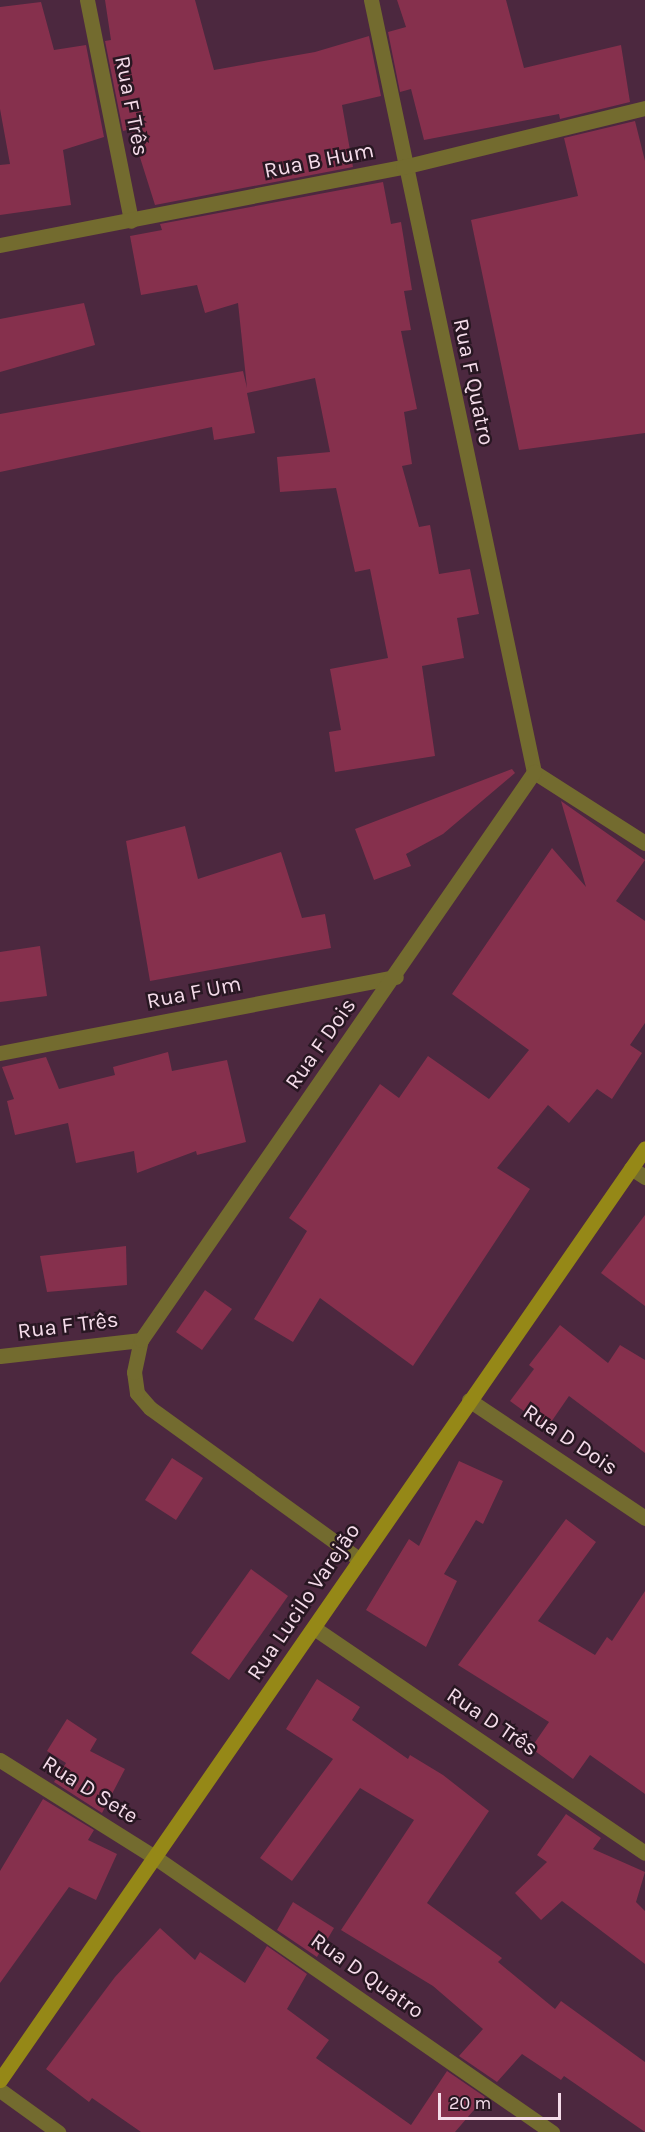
<!DOCTYPE html>
<meta charset="utf-8">
<style>
body{margin:0}
#map{position:relative;width:645px;height:2132px;overflow:hidden;background:#4c283f;font-family:Karla,sans-serif}
div>[style]{position:absolute}
[style*='--x']{left:calc(var(--x)*1px);top:calc(var(--y)*1px);width:calc(var(--w)*1px);rotate:calc(var(--a)*1deg)}
.building>*{inset:0;background:#86304d}
.street>*{height:15px;margin:-7.5px;padding:0 7.5px;transform-origin:7.5px;border-radius:7.5px;background:#736b2f}
.secondary>*{height:15px;margin:-7.5px;padding:0 7.5px;transform-origin:7.5px;border-radius:7.5px;background:#958817}
span{translate:-50% -50%;white-space:nowrap;text-align:center;line-height:1.15;-webkit-text-stroke:5px #281722;paint-order:stroke}
.street-label{font-size:22px;color:#f5dcea}
.scale{position:absolute;left:438px;top:2093px;width:123px;height:27px;box-sizing:border-box;border:3px solid #f5dcea;border-top:0;padding-left:8px;font-size:18px;line-height:21px;white-space:nowrap;color:#f5dcea;-webkit-text-stroke:4px #281722;paint-order:stroke}
</style>
<div id="map">
<div class="building">
<div style="clip-path:polygon(105px 0,195px 0,214px 70px,315px 52px,369px 36px,381px 96px,342px 105px,353px 167px,155px 205px,131px 129px,123px 131px,105px 41px,111px 40px)"></div>
<div style="clip-path:polygon(397px 0,506px 0,524px 68px,621px 45px,630px 102px,560px 119px,559px 114px,424px 140px,411px 89px,400px 92px,388px 32px,406px 27px)"></div>
<div style="clip-path:polygon(41px 2px,54px 50px,86px 45px,104px 137px,63px 150px,71px 205px,0 215px,0 165px,10px 164px,0 109px,0 7px)"></div>
<div style="clip-path:polygon(635px 121px,645px 161px,645px 433px,519px 450px,471px 220px,578px 196px,564px 138px)"></div>
<div style="clip-path:polygon(383px 182px,391px 224px,401px 222px,412px 290px,404px 291px,411px 330px,401px 331px,417px 409px,404px 412px,412px 464px,402px 466px,419px 527px,430px 525px,439px 574px,470px 569px,479px 614px,457px 618px,464px 658px,422px 666px,435px 756px,335px 772px,329px 732px,341px 730px,330px 669px,388px 658px,370px 569px,355px 572px,336px 488px,280px 492px,277px 457px,330px 452px,315px 378px,247px 393px,255px 433px,214px 440px,212px 427px,0 472px,0 414px,243px 371px,247px 388px,238px 303px,205px 313px,197px 285px,141px 295px,130px 236px,162px 230px,160px 224px)"></div>
<div style="clip-path:polygon(84px 303px,95px 345px,0 372px,0 319px)"></div>
<div style="clip-path:polygon(512px 769px,515px 773px,443px 834px,406px 854px,411px 866px,374px 880px,355px 829px)"></div>
<div style="clip-path:polygon(561px 801px,645px 860px,616px 901px,645px 921px,645px 1023px,630px 1045px,642px 1053px,612px 1099px,597px 1089px,569px 1123px,548px 1105px,497px 1168px,530px 1189px,413px 1366px,320px 1298px,293px 1342px,254px 1319px,307px 1231px,289px 1218px,380px 1084px,399px 1098px,428px 1056px,489px 1099px,529px 1050px,452px 994px,552px 848px,586px 887px)"></div>
<div style="clip-path:polygon(185px 826px,198px 879px,281px 852px,302px 918px,325px 914px,331px 948px,150px 981px,126px 841px)"></div>
<div style="clip-path:polygon(40px 946px,47px 996px,0 1002px,0 952px)"></div>
<div style="clip-path:polygon(168px 1052px,172px 1071px,227px 1060px,246px 1142px,197px 1155px,196px 1151px,137px 1173px,134px 1151px,76px 1163px,68px 1123px,15px 1135px,7px 1101px,14px 1099px,2px 1067px,46px 1057px,59px 1089px,115px 1075px,113px 1067px)"></div>
<div style="clip-path:polygon(645px 1215px,645px 1306px,601px 1273px)"></div>
<div style="clip-path:polygon(126px 1246px,127px 1285px,47px 1292px,40px 1256px)"></div>
<div style="clip-path:polygon(205px 1290px,232px 1309px,202px 1350px,176px 1332px)"></div>
<div style="clip-path:polygon(560px 1325px,608px 1363px,620px 1345px,645px 1360px,645px 1453px,569px 1396px,547px 1428px,510px 1401px,534px 1369px,529px 1365px)"></div>
<div style="clip-path:polygon(172px 1458px,203px 1478px,176px 1520px,145px 1500px)"></div>
<div style="clip-path:polygon(459px 1461px,503px 1481px,483px 1524px,476px 1520px,444px 1574px,457px 1581px,426px 1647px,366px 1610px,409px 1539px,419px 1546px)"></div>
<div style="clip-path:polygon(566px 1519px,596px 1542px,538px 1621px,595px 1655px,607px 1637px,612px 1641px,645px 1591px,645px 1794px,590px 1755px,573px 1779px,531px 1748px,549px 1722px,458px 1665px)"></div>
<div style="clip-path:polygon(251px 1569px,288px 1596px,229px 1680px,191px 1653px)"></div>
<div style="clip-path:polygon(317px 1679px,360px 1707px,352px 1720px,408px 1759px,410px 1755px,443px 1775px,489px 1811px,427px 1903px,502px 1958px,498px 1962px,555px 2009px,561px 2001px,645px 2062px,645px 2132px,564px 2076px,561px 2080px,522px 2054px,497px 2082px,459px 2056px,483px 2029px,433px 1986px,341px 1930px,414px 1820px,360px 1788px,292px 1881px,260px 1858px,333px 1759px,286px 1729px)"></div>
<div style="clip-path:polygon(67px 1719px,97px 1739px,90px 1751px,125px 1769px,102px 1813px,54px 1782px,66px 1763px,47px 1751px)"></div>
<div style="clip-path:polygon(43px 1799px,94px 1830px,88px 1840px,117px 1854px,96px 1900px,69px 1887px,0 1983px,0 1871px)"></div>
<div style="clip-path:polygon(566px 1814px,601px 1838px,593px 1849px,645px 1872px,636px 1902px,645px 1911px,645px 1964px,562px 1901px,541px 1920px,515px 1893px,547px 1862px,537px 1855px)"></div>
<div style="clip-path:polygon(293px 1902px,334px 1928px,317px 1957px,277px 1930px)"></div>
<div style="clip-path:polygon(160px 1928px,195px 1960px,200px 1952px,245px 1983px,267px 1946px,307px 1974px,287px 2009px,329px 2040px,316px 2058px,411px 2125px,447px 2071px,485px 2097px,455px 2132px,141px 2132px,92px 2098px,89px 2102px,46px 2069px,115px 1977px)"></div>
</div>
<div class="street">
<div style="--x:87;--y:0;--w:225;--a:78.7"></div>
<div style="--x:371;--y:0;--w:789;--a:78.08"></div>
<div style="--x:0;--y:245;--w:410;--a:-11"></div>
<div style="--x:403;--y:167;--w:249;--a:-13.7"></div>
<div style="--x:534;--y:772;--w:132;--a:32.6"></div>
<div style="--x:0;--y:1053;--w:403;--a:-10.9"></div>
<div style="--x:631;--y:1168;--w:17;--a:33"></div>
<div style="--x:0;--y:1356;--w:142;--a:-6.5"></div>
<div style="--x:469;--y:1400;--w:212;--a:33.8"></div>
<div style="--x:360;--y:1560;--w:259;--a:-144.1"></div>
<div style="--x:150;--y:1408;--w:20;--a:-131"></div>
<div style="--x:137;--y:1393;--w:21;--a:-98"></div>
<div style="--x:134;--y:1372;--w:33;--a:-78"></div>
<div style="--x:141;--y:1340;--w:691;--a:-55.32"></div>
<div style="--x:314;--y:1628;--w:400;--a:34.2"></div>
<div style="--x:0;--y:1760;--w:184;--a:32.1"></div>
<div style="--x:156;--y:1858;--w:482;--a:34.7"></div>
<div style="--x:0;--y:2090;--w:72;--a:35.9"></div>
</div>
<div class="secondary">
<div style="--x:0;--y:2080;--w:1133;--a:-55.31"></div>
</div>
<div class="street-label">
<span style="left:131px;top:106px;rotate:79deg">Rua F Três</span>
<span style="left:319px;top:161px;rotate:-11deg">Rua B Hum</span>
<span style="left:473px;top:382px;rotate:78deg">Rua F Quatro</span>
<span style="left:194px;top:993px;rotate:-11deg">Rua F Um</span>
<span style="left:321px;top:1044px;rotate:-55deg">Rua F Dois</span>
<span style="left:68px;top:1326px;rotate:-7deg">Rua F Três</span>
<span style="left:570px;top:1440px;rotate:34deg">Rua D Dois</span>
<span style="left:304px;top:1602px;rotate:-56deg">Rua Lucilo Varejão</span>
<span style="left:492px;top:1722px;rotate:34deg">Rua D Três</span>
<span style="left:90px;top:1790px;rotate:32deg">Rua D Sete</span>
<span style="left:367px;top:1976px;rotate:35deg">Rua D Quatro</span>
</div>
<div class="scale">20 m</div>
</div>
